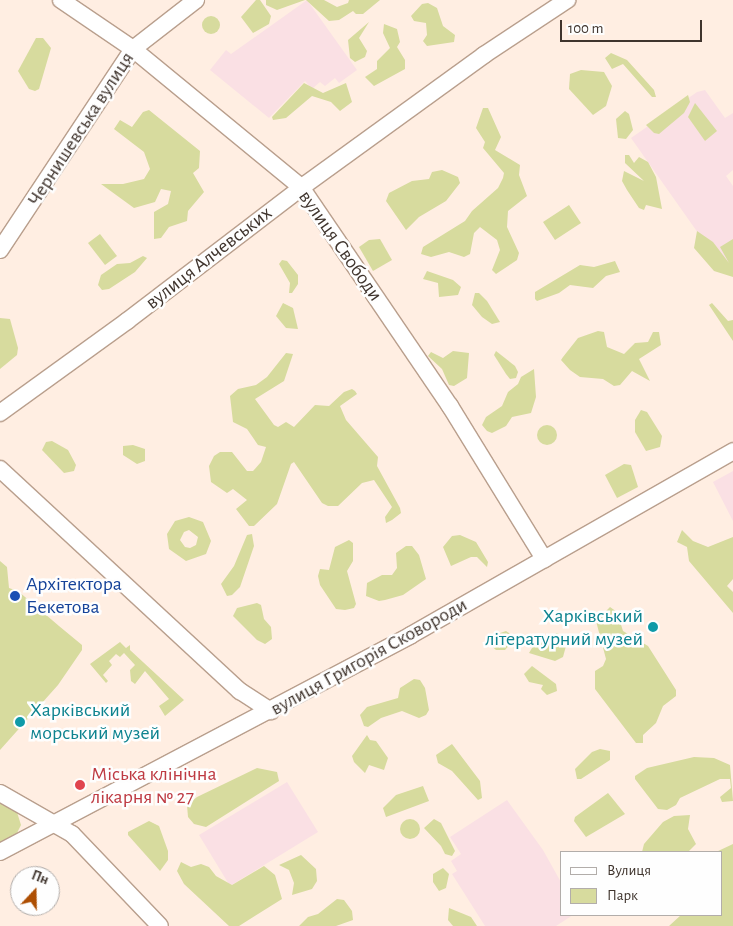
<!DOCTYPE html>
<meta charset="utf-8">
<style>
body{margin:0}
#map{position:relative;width:733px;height:926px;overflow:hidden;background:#ffeee2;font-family:"Alegreya Sans",sans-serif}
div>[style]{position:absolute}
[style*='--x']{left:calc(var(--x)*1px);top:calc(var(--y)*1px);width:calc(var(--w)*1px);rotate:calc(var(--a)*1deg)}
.education>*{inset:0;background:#fae0e4}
.green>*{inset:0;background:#d7db9e}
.round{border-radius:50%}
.roads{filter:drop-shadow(1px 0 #b99f8d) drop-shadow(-1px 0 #b99f8d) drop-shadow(0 1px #b99f8d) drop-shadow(0 -1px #b99f8d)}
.secondary>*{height:16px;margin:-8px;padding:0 8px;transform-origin:8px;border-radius:8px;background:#fff}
.dots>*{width:14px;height:14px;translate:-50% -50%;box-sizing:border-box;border:2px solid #fefefe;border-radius:50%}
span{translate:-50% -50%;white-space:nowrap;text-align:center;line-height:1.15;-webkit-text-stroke:5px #fefefe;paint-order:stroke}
.street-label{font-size:20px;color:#3f342d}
.transit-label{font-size:20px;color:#164399}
.left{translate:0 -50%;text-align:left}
.culture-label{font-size:20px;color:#0d838f}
.right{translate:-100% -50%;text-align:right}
.health-label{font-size:20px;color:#be3a42}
.legend{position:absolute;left:560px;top:851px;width:162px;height:65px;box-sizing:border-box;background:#fefefe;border:1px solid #b2adaa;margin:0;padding:6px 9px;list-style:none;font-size:15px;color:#3f342d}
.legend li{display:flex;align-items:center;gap:10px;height:25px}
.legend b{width:25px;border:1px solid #b2adaa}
.north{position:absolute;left:10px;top:866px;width:50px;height:50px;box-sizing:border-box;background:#fefefe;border:1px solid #b2adaa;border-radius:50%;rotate:21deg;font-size:14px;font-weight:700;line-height:20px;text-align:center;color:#3f342d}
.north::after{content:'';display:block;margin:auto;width:18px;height:22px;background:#ae4f03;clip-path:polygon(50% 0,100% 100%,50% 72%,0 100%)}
.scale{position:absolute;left:560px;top:20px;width:142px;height:22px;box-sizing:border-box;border:2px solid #3f342d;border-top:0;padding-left:6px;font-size:15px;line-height:18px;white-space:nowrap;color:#3f342d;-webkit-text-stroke:4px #fefefe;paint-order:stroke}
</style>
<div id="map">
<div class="education">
<div style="clip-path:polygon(307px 0,357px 70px,339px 83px,335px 78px,325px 86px,320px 82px,312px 89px,305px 81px,269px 118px,210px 70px,226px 50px,231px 54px)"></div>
<div style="clip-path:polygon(705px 90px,725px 118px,733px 113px,733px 170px,726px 176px,733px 186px,733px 270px,727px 274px,631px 138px,697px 92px)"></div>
<div style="clip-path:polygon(733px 471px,733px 521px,713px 482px)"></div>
<div style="clip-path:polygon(287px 782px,318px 832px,230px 886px,199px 835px)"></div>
<div style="clip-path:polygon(507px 800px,543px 850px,562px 884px,562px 915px,573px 915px,556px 926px,485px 926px,452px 874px,457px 871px,451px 861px,461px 854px,450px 837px)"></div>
</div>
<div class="green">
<div style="clip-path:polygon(256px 0,260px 0,271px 16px,269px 24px,253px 33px,241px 17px)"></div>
<div style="clip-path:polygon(266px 0,305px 0,277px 10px,266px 5px)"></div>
<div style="clip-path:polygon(306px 0,324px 0,337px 7px,348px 3px,349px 0,380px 0,363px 14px,356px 14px,353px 11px,339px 20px,329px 21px)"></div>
<div style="clip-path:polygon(422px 4px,428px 3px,437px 8px,443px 26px,455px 35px,454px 42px,427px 46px,423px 41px,427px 35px,426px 23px,414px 21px,411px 16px)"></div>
<div class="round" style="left:202px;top:16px;width:18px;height:18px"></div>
<div style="clip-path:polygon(369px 22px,359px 38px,367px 51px,365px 57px,355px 62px,350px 58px,348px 40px)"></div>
<div style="clip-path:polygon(384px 24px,397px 29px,400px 42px,397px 47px,405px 60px,405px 69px,374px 86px,365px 77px,377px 69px,377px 61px,390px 48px,383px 33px)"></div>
<div style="clip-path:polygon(36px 38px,43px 38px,51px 48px,39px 89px,35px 91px,29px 89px,18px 71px)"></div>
<div style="clip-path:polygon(611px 53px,627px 60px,654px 90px,656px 97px,652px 97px,623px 64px,612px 69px,605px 58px)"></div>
<div style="clip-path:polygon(581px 70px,604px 72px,612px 86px,606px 106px,593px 115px,569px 89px,570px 74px)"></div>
<div style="clip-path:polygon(304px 83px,323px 93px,346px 83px,352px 102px,340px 111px,331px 102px,312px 96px,286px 118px,273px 120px,272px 117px)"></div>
<div style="clip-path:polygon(688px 95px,690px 102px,684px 113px,659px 134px,654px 133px,646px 125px)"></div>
<div style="clip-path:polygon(695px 103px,717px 131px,705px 141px,688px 117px)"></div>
<div style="clip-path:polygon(483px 108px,488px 108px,501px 137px,495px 150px,520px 165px,519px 175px,527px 196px,508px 211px,507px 227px,519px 253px,517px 260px,496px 274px,492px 270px,500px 250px,497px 240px,480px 227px,474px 233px,470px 254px,464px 257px,449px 252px,431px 257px,421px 254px,423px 247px,465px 221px,472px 211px,498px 188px,503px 178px,504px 173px,483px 148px,485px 142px,476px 128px)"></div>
<div style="clip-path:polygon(149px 110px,200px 151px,199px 168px,193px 173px,204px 192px,188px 211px,187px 221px,169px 227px,161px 238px,154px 239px,154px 212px,168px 204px,171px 191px,161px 189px,155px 202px,134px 208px,101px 184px,123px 184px,144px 179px,150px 169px,144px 152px,114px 129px,120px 120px,132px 127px,143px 112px)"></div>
<div style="clip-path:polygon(625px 111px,629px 114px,633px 130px,626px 139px,618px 138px,616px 119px)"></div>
<div style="clip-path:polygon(625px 155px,629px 155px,634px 163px,639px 157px,648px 162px,656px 177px,662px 209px,646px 205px,644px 210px,639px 208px,627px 190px,622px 181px,624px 171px,644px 181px,625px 163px)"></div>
<div style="clip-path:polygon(442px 170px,458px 177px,460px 183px,446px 201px,419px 217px,406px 230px,386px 201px,389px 193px,412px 181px,429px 179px,432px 172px)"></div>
<div style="clip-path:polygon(569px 205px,581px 223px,555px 240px,543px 222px)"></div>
<div style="clip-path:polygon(697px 231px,713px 242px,729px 263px,720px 247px,733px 239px,733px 277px,714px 271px,694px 248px)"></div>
<div style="clip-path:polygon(100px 234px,117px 256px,105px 265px,88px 243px)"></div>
<div style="clip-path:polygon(380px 239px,392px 260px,373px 271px,359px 247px,369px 240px)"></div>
<div style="clip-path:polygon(143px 256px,147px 258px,135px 272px,109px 289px,102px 290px,98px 285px,101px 275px,117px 264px,130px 263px)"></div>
<div style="clip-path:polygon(282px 260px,287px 261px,298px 275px,298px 284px,292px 293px,289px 293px,290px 283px,279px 264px)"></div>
<div style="clip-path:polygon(615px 261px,620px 272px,606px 276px,593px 288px,570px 285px,559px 293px,537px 301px,535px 299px,535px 292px,580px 265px,594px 267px)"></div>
<div style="clip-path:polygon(427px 271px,453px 280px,461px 287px,458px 295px,439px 297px,438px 283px,423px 279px)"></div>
<div style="clip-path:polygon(475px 293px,479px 293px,487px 301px,500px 322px,492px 324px,482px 317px,472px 305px)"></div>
<div style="clip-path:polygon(283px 303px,293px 308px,298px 329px,286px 328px,276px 316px)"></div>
<div style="clip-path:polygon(712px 303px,728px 321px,733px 320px,733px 341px,709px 305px)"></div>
<div style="clip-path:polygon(0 318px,10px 319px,18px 348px,17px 355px,0 369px)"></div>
<div style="clip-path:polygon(598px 331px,604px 332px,607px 347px,624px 354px,635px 343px,648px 342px,653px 332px,659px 332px,661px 345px,639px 359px,650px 381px,632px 371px,620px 385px,614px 386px,603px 379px,580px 377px,570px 370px,561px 360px,563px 357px,578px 338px)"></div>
<div style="clip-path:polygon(453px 351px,469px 353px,467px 378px,454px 386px,449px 385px,442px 369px,428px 356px,431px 352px,443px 358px)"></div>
<div style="clip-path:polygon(496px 351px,515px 366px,518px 372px,516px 378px,510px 379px,506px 374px,494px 355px)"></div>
<div style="clip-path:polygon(286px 353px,293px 354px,284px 381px,255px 399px,274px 425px,278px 427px,286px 422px,294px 427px,315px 405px,329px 406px,344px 392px,352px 389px,355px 391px,357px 394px,340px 406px,346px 420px,378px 457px,377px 466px,400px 508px,401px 513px,392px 520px,386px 523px,385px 517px,392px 507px,374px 480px,362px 483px,338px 506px,328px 506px,322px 503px,294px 462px,291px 464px,277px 504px,254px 526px,249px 526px,236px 509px,247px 500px,233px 489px,227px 493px,211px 482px,209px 466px,214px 456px,220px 452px,232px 452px,247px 471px,253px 471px,261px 462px,266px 447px,258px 445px,247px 429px,233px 422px,230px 396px,238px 389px,256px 385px,267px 377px)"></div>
<div style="clip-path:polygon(534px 369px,536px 397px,531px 413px,512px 417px,506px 426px,492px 433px,487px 431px,482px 425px,486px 417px,502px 406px,508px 392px,518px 384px,521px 377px)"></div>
<div style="clip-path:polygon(641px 410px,647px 412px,662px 436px,660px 447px,646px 451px,635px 432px,635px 420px)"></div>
<div class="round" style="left:537px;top:425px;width:20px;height:20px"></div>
<div style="clip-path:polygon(52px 441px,68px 450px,76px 465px,74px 471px,64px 473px,42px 450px,46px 442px)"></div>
<div style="clip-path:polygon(133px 445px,145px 449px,145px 461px,137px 464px,123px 455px,123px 446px)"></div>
<div style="clip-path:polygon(624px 464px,631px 465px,638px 487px,617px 498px,605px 475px)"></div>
<div style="clip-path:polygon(evenodd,189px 517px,203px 522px,211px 541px,206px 554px,186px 561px,169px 549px,167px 534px,175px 521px,189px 517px,189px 530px,198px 537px,196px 545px,190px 548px,185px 547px,180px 540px,184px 532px,189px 530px)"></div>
<div style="clip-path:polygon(682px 530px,693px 541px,708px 547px,733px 537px,733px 579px,727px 586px,733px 592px,733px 613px,689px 561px,687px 547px,677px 542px)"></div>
<div style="clip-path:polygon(252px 534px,254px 546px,240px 587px,232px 595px,227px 596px,221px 584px,234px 566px,247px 535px)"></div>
<div style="clip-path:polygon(460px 535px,476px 542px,488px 562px,487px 567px,477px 557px,471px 557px,451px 566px,443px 547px,452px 536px)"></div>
<div style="clip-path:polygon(349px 540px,353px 543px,353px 561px,347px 571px,356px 604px,354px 608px,345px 610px,336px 609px,320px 585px,318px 576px,320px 569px,329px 570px,335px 547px)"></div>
<div style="clip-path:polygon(406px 546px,412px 546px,419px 555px,426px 579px,403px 595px,385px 600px,379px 601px,366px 596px,367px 583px,382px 575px,392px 575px,397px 568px,396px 553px)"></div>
<div style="clip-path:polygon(0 561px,7px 567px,9px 588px,18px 591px,59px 626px,82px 645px,82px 650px,58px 685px,0 750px)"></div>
<div style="clip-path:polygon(257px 603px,261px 605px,264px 619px,271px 627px,272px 639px,265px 644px,257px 640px,233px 616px,237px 608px)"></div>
<div style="clip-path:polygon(610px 607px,617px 612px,623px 631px,648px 646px,676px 690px,676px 696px,663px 706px,656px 723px,643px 735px,643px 743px,636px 743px,595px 689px,595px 671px,603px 666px,606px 659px,596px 621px)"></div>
<div style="clip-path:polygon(506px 631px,513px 636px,512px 642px,505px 650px,496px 650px,486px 641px,486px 638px)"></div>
<div style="clip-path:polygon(557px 633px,566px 646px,563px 657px,555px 661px,529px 653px,535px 643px)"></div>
<div style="clip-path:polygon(120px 642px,126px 648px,130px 645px,130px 650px,184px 700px,165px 716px,159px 706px,169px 699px,145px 671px,135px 684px,131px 681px,130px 670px,135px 665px,124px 653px,120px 657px,116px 654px,109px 661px,112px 665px,103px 675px,108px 681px,106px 683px,90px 664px)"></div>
<div style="clip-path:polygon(532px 666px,556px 684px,557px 691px,547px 695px,541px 689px,543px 685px,529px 682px,524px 674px)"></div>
<div style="clip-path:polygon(414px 679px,420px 680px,425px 688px,429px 710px,426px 715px,419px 718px,402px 711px,381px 718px,368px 727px,364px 726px,360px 715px,367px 707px,398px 698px,400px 688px)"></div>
<div style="clip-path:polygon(367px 735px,370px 740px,376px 741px,388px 758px,384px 770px,369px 765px,365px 773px,354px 762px,352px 756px)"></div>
<div style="clip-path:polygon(452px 744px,480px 781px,482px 798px,478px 800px,452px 771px,438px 763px,436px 755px)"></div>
<div style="clip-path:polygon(600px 749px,610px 751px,610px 760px,581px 779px,577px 779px,575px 769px,592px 752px)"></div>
<div style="clip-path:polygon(694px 757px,714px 758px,730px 765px,733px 801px,722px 802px,720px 797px,731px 788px,730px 779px,720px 779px,680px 798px,676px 805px,667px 810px,658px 809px,635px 779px,635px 776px,647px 768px)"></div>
<div style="clip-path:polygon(257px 768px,277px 772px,279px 781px,206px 827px,194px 824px,188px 817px,187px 805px,197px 797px)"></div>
<div style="clip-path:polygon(423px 786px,429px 801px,386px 817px,383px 808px,396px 795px)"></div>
<div style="clip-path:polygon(608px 793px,625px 814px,586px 837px,574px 821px,575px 817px)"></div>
<div style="clip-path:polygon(0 798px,16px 809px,21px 825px,16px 835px,0 843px)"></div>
<div style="clip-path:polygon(690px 815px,688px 829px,696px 844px,688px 852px,642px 852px,644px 844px,663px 822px,674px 816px)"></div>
<div style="clip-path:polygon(434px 819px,441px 823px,455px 851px,452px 856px,445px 854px,441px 846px,424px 828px)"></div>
<div class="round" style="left:400px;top:819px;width:20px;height:20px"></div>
<div style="clip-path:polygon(149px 821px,159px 826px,168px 851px,168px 860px,160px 871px,128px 835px,128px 832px)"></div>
<div style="clip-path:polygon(733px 844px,733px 926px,669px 926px,681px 915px,722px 915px,722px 852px,716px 852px)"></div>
<div style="clip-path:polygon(301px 855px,316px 869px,317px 881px,312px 889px,292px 895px,294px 883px,289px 870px,279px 865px)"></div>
<div style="clip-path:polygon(181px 862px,191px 867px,201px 864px,209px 867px,216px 876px,232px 885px,264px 866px,275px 875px,282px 899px,239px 926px,229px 926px,184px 884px,177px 871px)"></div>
<div style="clip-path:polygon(443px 868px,449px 874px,446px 888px,439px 891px,433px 882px,433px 874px)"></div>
<div style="clip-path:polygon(337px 899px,344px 900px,352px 911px,353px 920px,336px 926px,299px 926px,308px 917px,318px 914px)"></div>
<div style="clip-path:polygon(449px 908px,471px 917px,477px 926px,453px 926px,448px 920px)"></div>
</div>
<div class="roads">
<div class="secondary">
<div style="--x:61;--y:0;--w:87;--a:34.2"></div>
<div style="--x:133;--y:49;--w:217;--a:39.4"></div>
<div style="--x:301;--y:187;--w:265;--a:55.8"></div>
<div style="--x:450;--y:406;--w:180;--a:58.4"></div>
<div style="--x:0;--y:250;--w:241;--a:-56.5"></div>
<div style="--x:133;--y:49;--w:80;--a:-37.9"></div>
<div style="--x:0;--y:413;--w:157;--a:-35.9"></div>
<div style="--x:127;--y:321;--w:225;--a:-37.4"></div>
<div style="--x:306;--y:184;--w:220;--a:-35.9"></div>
<div style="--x:484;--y:55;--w:100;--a:-33.5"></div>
<div style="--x:0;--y:469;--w:327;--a:42.8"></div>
<div style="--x:240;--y:691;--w:37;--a:33"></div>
<div style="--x:0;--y:793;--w:83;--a:29.7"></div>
<div style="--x:72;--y:834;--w:127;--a:46.3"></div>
<div style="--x:0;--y:852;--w:465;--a:-27.8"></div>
<div style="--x:411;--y:635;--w:371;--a:-29.7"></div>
</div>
</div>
<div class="dots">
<div style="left:15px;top:596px;background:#1a4fb4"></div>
<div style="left:653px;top:627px;background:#0f9aa8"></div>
<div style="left:20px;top:722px;background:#0f9aa8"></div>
<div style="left:80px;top:785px;background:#e0444e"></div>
</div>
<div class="street-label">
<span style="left:81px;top:129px;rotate:-57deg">Чернишевська вулиця</span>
<span style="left:340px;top:246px;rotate:55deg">вулиця Свободи</span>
<span style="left:209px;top:258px;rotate:-38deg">вулиця Алчевських</span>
<span style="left:369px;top:657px;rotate:-29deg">вулиця Григорія Сковороди</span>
</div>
<div class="transit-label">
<span class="left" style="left:26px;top:596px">Архітектора<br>Бекетова</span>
</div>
<div class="culture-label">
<span class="right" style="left:643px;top:628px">Харківський<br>літературний музей</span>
<span class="left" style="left:30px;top:722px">Харківський<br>морський музей</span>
</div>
<div class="health-label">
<span class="left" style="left:91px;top:786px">Міська клінічна<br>лікарня № 27</span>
</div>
<ul class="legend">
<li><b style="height:6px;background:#fff"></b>Вулиця</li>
<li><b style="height:14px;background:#d7db9e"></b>Парк</li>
</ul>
<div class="north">Пн</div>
<div class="scale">100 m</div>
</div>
